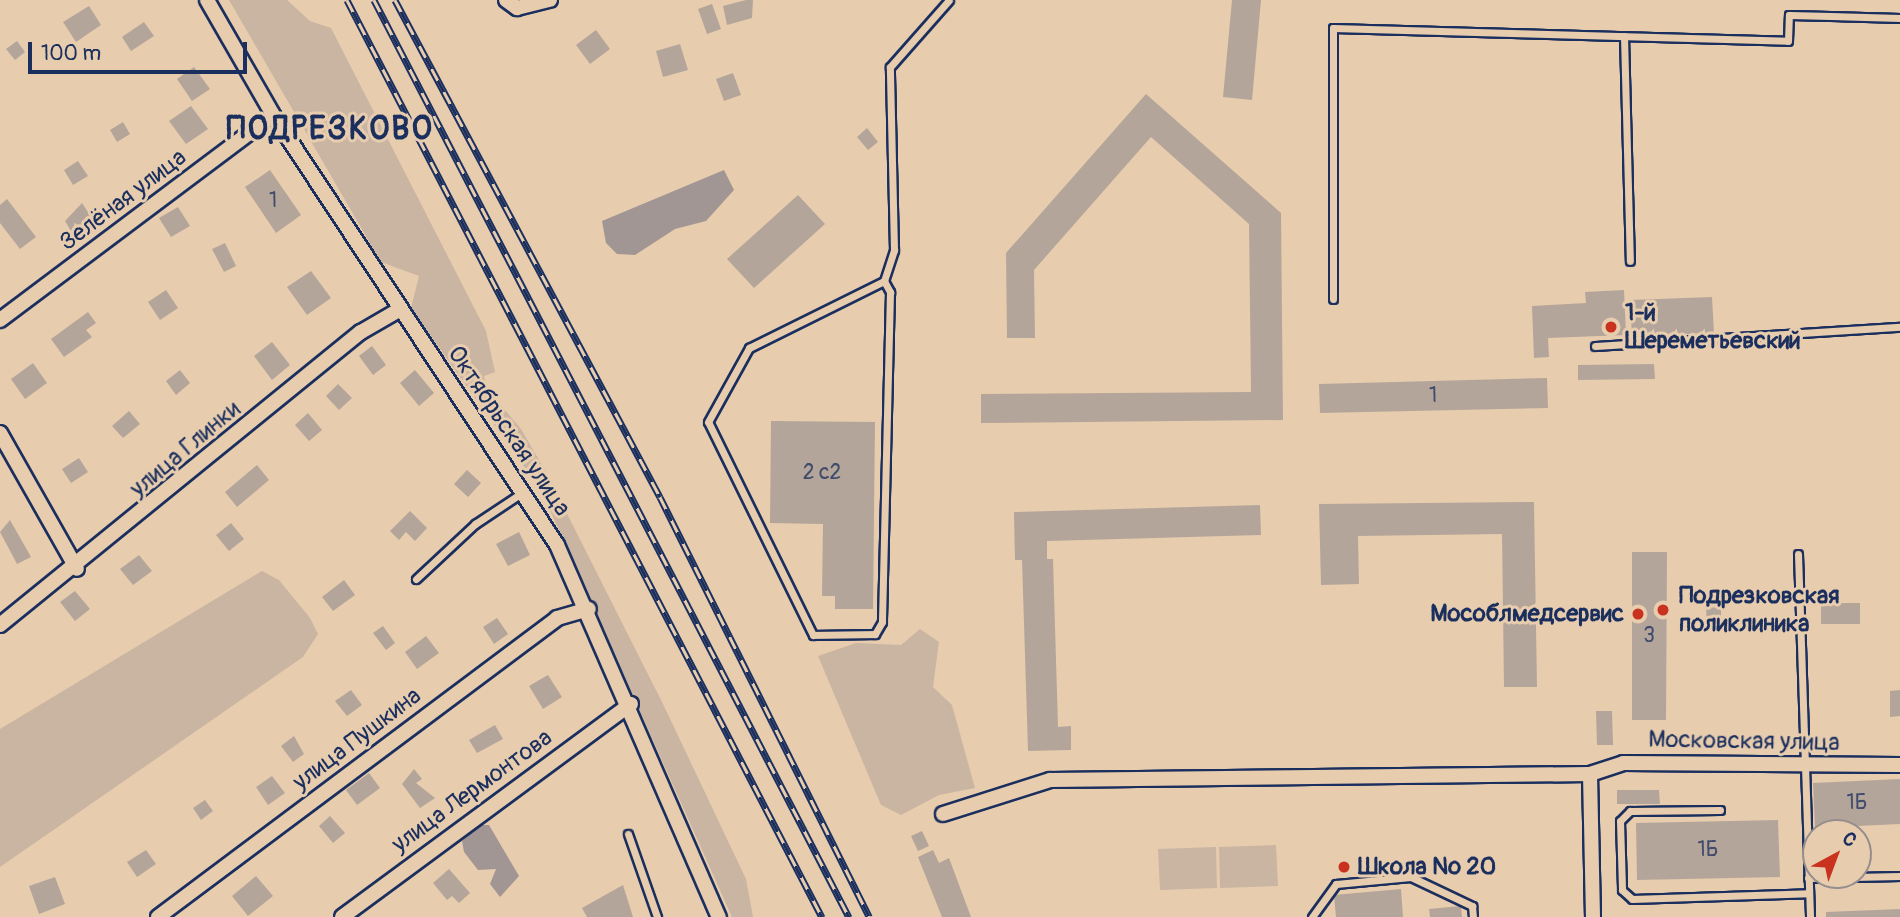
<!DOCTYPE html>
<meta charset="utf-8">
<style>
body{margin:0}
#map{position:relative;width:1900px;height:917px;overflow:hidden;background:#e7ccae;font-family:Pangolin,sans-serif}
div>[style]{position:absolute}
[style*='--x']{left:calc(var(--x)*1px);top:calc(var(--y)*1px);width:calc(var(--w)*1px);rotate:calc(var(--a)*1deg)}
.green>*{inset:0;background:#cab5a2}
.water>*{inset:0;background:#a19693}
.building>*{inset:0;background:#b4a59a}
.roads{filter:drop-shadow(2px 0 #1b2f5e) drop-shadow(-2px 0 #1b2f5e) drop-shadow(0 2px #1b2f5e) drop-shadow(0 -2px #1b2f5e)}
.service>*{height:7px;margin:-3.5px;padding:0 3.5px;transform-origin:3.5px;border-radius:3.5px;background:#e7ccae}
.minor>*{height:14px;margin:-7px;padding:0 7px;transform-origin:7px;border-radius:7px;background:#e7ccae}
.rail>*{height:7px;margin-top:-3.5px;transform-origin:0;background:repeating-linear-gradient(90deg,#e7ccae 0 13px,#1b2f5e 0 26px);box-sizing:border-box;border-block:2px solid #1b2f5e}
.dots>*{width:19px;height:19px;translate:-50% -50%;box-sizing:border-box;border:4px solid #e7ccae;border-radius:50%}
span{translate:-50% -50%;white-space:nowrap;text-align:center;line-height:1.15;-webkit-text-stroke:6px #e7ccae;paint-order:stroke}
.number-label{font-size:21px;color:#414c6d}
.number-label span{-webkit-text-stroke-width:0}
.street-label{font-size:24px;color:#1b2f5e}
.poi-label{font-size:24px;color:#1b2f5e;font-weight:700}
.left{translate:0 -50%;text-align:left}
.right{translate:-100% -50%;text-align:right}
.district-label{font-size:32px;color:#1b2f5e;font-weight:700;letter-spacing:2px}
.north{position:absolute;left:1802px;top:819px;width:70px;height:70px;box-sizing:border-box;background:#e7ccae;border:2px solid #958d8e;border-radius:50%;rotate:41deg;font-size:19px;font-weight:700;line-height:28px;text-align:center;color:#1b2f5e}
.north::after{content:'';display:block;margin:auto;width:24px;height:32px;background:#c8321e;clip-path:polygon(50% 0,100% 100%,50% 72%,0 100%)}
.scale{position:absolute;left:28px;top:42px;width:219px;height:32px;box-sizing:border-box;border:4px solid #1b2f5e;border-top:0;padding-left:9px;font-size:21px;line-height:24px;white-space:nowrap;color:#1b2f5e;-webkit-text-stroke:5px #e7ccae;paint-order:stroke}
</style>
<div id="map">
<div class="green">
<div style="clip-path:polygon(229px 0,287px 0,310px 21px,331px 28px,486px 331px,495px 372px,484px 376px,487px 389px,521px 429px,547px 474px,663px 704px,746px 879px,753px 917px,732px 917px,542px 492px,411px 308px,419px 276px,381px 262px)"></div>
<div style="clip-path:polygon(262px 571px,279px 580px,310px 618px,318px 634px,303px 657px,0 867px,0 729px)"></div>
<div style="clip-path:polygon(920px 629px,939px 642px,933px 687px,952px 705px,975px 788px,939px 795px,901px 815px,881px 805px,818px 656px,856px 643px,901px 645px)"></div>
<div style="clip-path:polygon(1276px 845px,1278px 886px,1220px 888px,1219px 847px)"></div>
<div style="clip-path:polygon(1216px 847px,1217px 888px,1160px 890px,1158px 849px)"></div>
</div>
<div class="water">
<div style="clip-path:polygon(724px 170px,734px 190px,706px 221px,675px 229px,635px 255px,617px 254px,606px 243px,602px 221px)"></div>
<div style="clip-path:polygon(481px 825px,489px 825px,519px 876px,500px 897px,490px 884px,496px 869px,478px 870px,464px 852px,462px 841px)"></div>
</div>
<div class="building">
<div style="clip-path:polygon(746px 0,753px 0,752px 18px,727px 25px,723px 6px)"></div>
<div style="clip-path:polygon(1232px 0,1261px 0,1252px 100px,1223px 97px)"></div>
<div style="clip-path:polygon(712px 4px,721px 29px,707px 34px,698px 9px)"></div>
<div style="clip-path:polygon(89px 6px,101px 25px,76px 42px,63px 22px)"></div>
<div style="clip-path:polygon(144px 22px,154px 36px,131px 51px,122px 37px)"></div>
<div style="clip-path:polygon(596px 30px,610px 49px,590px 64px,576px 45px)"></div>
<div style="clip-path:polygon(17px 41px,25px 52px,15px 60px,6px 49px)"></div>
<div style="clip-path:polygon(680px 44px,688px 70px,663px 77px,656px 51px)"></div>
<div style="clip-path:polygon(194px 67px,210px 89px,192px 101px,177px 79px)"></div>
<div style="clip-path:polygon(733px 73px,741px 95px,724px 101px,716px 79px)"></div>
<div style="clip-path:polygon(1146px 94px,1281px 213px,1283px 420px,981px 423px,981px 394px,1251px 392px,1249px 224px,1151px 137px,1034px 270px,1035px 338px,1007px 338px,1006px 253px)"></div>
<div style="clip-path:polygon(191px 106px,208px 129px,186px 144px,169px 121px)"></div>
<div style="clip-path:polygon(123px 122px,130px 134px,117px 142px,110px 130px)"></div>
<div style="clip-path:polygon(867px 128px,878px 142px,868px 150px,857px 137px)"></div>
<div style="clip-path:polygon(78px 161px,88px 176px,73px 185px,64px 170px)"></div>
<div style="clip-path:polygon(270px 170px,301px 215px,276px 233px,245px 187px)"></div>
<div style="clip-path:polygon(798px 195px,825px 224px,754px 288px,727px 259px)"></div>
<div style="clip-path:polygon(7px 199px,36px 237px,20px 249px,0 223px,0 205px)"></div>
<div style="clip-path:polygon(82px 203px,95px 223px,74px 236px,65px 221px)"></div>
<div style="clip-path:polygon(178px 207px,190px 226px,171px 237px,159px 218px)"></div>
<div style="clip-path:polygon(225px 243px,236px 266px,224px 272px,212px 249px)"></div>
<div style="clip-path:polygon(311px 271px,331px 298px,307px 315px,287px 287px)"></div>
<div style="clip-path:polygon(166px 290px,178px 308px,160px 320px,148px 302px)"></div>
<div style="clip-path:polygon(1624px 290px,1626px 335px,1548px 338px,1549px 357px,1534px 358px,1532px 306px,1586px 303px,1585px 292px)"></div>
<div style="clip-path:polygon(1712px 297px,1714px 333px,1632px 336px,1630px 300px)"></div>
<div style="clip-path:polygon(88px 312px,96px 323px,86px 330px,92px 337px,64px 357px,51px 339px)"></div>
<div style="clip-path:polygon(272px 342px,290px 365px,272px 380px,254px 356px)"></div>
<div style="clip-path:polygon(372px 346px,386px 365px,373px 375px,359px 356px)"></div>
<div style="clip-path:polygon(33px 363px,47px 383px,25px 399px,11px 379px)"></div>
<div style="clip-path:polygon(1654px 364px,1655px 379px,1578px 380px,1578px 365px)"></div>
<div style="clip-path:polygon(180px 370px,190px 383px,176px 395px,166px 381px)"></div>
<div style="clip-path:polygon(415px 370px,434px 393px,419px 406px,400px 383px)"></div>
<div style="clip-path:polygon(1547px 378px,1548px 408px,1320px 413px,1319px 384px)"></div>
<div style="clip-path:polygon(338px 384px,352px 398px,339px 410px,326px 396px)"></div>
<div style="clip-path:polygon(129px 411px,140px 424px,123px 438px,112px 426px)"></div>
<div style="clip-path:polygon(308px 413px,322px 430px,309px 441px,295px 425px)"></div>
<div style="clip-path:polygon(771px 421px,875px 422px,873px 609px,835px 609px,835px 596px,822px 596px,823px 524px,770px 523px)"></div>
<div style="clip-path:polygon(79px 458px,88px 472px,71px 483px,62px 469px)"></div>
<div style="clip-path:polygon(257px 465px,269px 480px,237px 507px,225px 492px)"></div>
<div style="clip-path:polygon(467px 470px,481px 483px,468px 497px,454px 484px)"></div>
<div style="clip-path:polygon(1534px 502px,1537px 687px,1504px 687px,1502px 534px,1358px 536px,1359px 584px,1321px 585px,1319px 504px)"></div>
<div style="clip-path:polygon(1260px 505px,1261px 535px,1047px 541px,1047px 559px,1053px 559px,1058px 727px,1071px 726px,1071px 750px,1028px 751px,1022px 560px,1015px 560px,1014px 512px)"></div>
<div style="clip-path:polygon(410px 511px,427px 528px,415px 541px,406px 532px,399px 540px,390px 531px)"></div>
<div style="clip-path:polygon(10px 520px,31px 557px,17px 564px,0 532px)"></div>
<div style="clip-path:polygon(231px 523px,244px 539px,229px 551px,216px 535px)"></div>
<div style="clip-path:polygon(519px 532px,530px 555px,508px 566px,496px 544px)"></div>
<div style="clip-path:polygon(1632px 552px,1667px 552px,1666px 720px,1632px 720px)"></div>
<div style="clip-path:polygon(139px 555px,152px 571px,133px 585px,120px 569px)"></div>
<div style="clip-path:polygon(344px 580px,355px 595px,333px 611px,322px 597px)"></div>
<div style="clip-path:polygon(75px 591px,90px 609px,75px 621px,60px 602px)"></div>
<div style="clip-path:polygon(1821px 603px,1860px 603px,1860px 624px,1821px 624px)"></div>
<div style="clip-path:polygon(1721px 607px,1721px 623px,1707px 623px,1706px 608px)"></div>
<div style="clip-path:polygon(497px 618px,508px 634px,494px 644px,483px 627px)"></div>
<div style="clip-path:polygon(383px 626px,395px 643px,386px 650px,373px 633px)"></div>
<div style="clip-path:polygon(426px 636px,439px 653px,417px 669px,405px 652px)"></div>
<div style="clip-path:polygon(548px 675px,562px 697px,543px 709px,529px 686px)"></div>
<div style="clip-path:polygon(351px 690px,362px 705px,347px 716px,335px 701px)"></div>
<div style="clip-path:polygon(1900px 690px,1900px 716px,1890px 717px,1890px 691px)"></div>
<div style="clip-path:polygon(1596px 711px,1612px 711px,1613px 745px,1597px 745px)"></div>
<div style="clip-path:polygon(495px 725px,503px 739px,477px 753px,469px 740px)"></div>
<div style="clip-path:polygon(294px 736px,304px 754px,293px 762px,281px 746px)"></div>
<div style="clip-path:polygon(414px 769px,422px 779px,416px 783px,435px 798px,420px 808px,402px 784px)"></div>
<div style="clip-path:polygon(369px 773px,380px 788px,357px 805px,346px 790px)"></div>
<div style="clip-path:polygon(272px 776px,285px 793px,268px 805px,256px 787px)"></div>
<div style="clip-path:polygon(1900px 779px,1900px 824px,1815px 828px,1813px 783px)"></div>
<div style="clip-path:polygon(1617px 790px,1659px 790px,1660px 804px,1617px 804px)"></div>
<div style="clip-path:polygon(205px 800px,213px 811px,201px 820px,193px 808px)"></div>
<div style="clip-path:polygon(330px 816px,345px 833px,333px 843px,319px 826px)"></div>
<div style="clip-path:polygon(1778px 820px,1780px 877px,1637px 880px,1636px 823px)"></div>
<div style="clip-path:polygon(922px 831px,929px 846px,918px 851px,911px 836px)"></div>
<div style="clip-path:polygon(146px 850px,156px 864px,137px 877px,127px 862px)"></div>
<div style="clip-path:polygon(933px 850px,939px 863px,949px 858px,971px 917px,942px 917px,918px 857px)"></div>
<div style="clip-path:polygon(449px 869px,470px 893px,459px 903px,452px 896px,447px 900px,433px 883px)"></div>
<div style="clip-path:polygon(256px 876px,273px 896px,248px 916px,232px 896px)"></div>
<div style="clip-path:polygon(55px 877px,65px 904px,39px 914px,29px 886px)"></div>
<div style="clip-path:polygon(623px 885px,633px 917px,587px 917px,582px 908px)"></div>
<div style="clip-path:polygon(1401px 889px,1403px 917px,1336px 917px,1334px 895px)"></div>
<div style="clip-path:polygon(1461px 906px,1462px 917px,1430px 917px,1429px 909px)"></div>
<div style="clip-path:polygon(1900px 909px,1900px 917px,1826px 917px,1826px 912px)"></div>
</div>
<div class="roads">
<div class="service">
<div style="--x:1624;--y:36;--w:225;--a:88.5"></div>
<div style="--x:884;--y:281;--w:13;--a:61"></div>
<div style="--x:890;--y:292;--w:330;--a:91.4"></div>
<div style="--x:882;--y:622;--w:14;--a:120"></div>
<div style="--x:875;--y:634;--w:62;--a:179.1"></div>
<div style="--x:813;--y:635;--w:237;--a:-116.2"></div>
<div style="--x:708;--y:422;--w:85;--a:-61"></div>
<div style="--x:749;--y:348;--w:151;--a:-26.4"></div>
<div style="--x:884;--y:281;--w:33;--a:-72"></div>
<div style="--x:894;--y:250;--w:183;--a:-91.3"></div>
<div style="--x:890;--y:67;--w:89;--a:-48.6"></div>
<div style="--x:1333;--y:299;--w:271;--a:-90"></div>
<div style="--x:1333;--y:28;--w:455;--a:1.6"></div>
<div style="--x:1788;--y:41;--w:26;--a:-88"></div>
<div style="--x:1789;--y:15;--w:111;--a:1.5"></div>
<div style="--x:1595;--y:346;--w:306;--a:-3.6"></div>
<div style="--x:1798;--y:554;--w:363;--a:88.1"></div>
<div style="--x:416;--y:579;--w:81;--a:-43"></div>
<div style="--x:475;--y:524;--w:58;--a:-33.7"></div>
<div style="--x:1720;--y:810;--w:90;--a:179.4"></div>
<div style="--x:1630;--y:811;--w:14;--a:135"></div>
<div style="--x:1620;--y:821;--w:69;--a:88.3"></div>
<div style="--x:1622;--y:890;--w:13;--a:42"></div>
<div style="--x:1632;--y:899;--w:177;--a:-1.9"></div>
<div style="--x:628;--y:834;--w:88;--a:70.7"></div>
<div style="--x:1808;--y:878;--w:92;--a:-1.2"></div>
<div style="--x:1312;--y:917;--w:41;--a:-54"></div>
<div style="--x:1336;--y:884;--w:75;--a:-5.3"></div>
<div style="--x:1411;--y:877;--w:68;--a:25.4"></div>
<div style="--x:1472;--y:906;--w:11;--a:85"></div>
</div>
<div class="minor">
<div style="--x:207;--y:0;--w:133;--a:60.1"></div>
<div style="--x:273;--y:115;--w:515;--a:56.56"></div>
<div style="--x:557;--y:545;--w:406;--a:66.5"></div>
<div style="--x:506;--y:0;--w:14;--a:36"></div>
<div style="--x:517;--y:8;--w:34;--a:-14"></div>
<div style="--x:0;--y:320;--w:341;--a:-36.9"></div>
<div style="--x:0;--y:433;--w:156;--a:60.5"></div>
<div style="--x:0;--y:625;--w:465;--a:-39.1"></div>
<div style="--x:361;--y:332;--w:44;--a:-30.1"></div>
<div style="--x:1590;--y:774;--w:143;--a:88.8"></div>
<div style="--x:943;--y:814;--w:112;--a:-17.6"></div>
<div style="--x:1050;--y:780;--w:540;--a:-0.64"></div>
<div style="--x:1590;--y:774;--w:35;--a:-18"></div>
<div style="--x:1623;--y:763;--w:277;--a:0.4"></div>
<div style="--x:158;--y:917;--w:499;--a:-36.8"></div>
<div style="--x:557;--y:618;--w:33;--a:-16"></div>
<div style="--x:342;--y:917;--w:359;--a:-36.4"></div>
</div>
</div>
<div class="rail">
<div style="--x:347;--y:0;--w:1033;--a:62.62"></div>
<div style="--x:374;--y:0;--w:1033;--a:62.62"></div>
<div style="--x:395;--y:0;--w:563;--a:61.93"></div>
<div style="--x:660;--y:497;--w:469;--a:63.5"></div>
</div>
<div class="dots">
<div style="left:1611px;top:327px;background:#c8321e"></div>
<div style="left:1663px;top:610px;background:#c8321e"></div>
<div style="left:1638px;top:614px;background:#c8321e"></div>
<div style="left:1344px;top:867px;background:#c8321e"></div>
</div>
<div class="number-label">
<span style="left:273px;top:201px">1</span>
<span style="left:1433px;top:396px">1</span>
<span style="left:822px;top:473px">2 с2</span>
<span style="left:1649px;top:636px">3</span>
<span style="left:1857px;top:803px">1Б</span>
<span style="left:1708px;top:850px">1Б</span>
</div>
<div class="street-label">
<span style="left:123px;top:200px;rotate:-37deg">Зелёная улица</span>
<span style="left:509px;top:431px;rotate:56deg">Октябрьская улица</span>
<span style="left:185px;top:449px;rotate:-40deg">улица Глинки</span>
<span style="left:357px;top:739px;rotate:-37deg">улица Пушкина</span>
<span style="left:1744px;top:741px;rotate:1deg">Московская улица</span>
<span style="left:472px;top:791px;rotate:-36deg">улица Лермонтова</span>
</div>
<div class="poi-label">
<span class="left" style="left:1625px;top:327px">1-й<br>Шереметьевский</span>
<span class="left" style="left:1679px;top:610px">Подрезковская<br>поликлиника</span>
<span class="right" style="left:1624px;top:614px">Мособлмедсервис</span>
<span class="left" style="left:1358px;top:867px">Школа № 20</span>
</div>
<div class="district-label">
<span style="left:330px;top:129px">ПОДРЕЗКОВО</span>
</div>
<div class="north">С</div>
<div class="scale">100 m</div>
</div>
